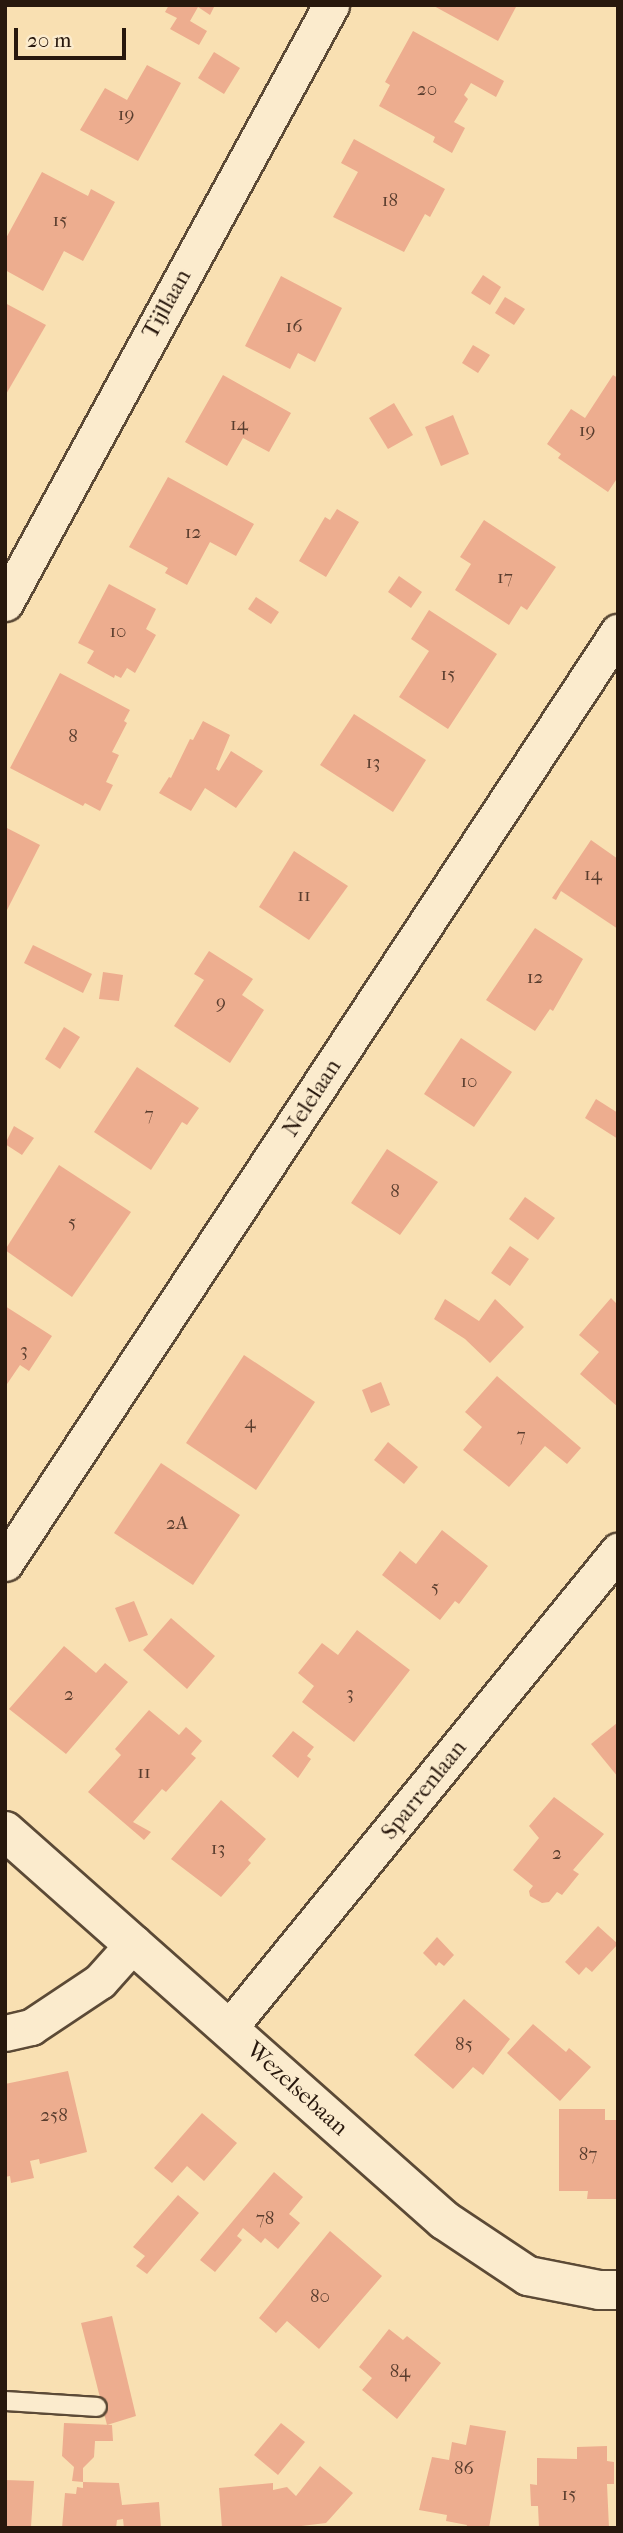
<!DOCTYPE html>
<style>
body{margin:0}
#map{position:relative;width:623px;height:2533px;overflow:hidden;background:#f9e0b2;font-family:"IM FELL French Canon",serif}
div>[style]{position:absolute}
[style*='--x']{left:calc(var(--x)*1px);top:calc(var(--y)*1px);width:calc(var(--w)*1px);rotate:calc(var(--a)*1deg)}
.building>*{inset:0;background:#edad8f}
.roads{filter:drop-shadow(2px 0 #5c4a36) drop-shadow(-2px 0 #5c4a36) drop-shadow(0 2px #5c4a36) drop-shadow(0 -2px #5c4a36)}
.lane>*{height:18px;margin:-9px;padding:0 9px;transform-origin:9px;border-radius:9px;background:#fbebcd}
.street>*{height:35px;margin:-17.5px;padding:0 17.5px;transform-origin:17.5px;border-radius:17.5px;background:#fbebcd}
.secondary>*{height:38px;margin:-19px;padding:0 19px;transform-origin:19px;border-radius:19px;background:#fbebcd}
span{translate:-50% -50%;white-space:nowrap;text-align:center;line-height:1.15;-webkit-text-stroke:6px #fbebcd;paint-order:stroke}
.number-label{font-size:19px;color:#593d2e}
.number-label span{-webkit-text-stroke-width:0}
.street-label{font-size:23px;color:#28180d}
.frame{position:absolute;inset:0;border:7px solid #28180d;pointer-events:none}
.scale{position:absolute;left:14px;top:28px;width:112px;height:32px;box-sizing:border-box;border:4px solid #28180d;border-top:0;padding-left:9px;font-size:21px;line-height:24px;white-space:nowrap;color:#28180d;-webkit-text-stroke:5px #fbebcd;paint-order:stroke}
</style>
<div id="map">
<div class="building">
<div style="clip-path:polygon(169px 5px,215px 5px,210px 15px,198px 7px,190px 21px,207px 31px,199px 45px,170px 29px,177px 18px,165px 12px)"></div>
<div style="clip-path:polygon(432px 5px,517px 5px,498px 41px)"></div>
<div style="clip-path:polygon(413px 31px,504px 81px,496px 97px,471px 83px,464px 95px,468px 99px,454px 122px,465px 128px,452px 153px,433px 142px,435px 137px,379px 106px,390px 85px,385px 82px)"></div>
<div style="clip-path:polygon(214px 52px,240px 68px,224px 94px,198px 78px)"></div>
<div style="clip-path:polygon(147px 65px,181px 83px,138px 161px,80px 130px,105px 88px,127px 100px)"></div>
<div style="clip-path:polygon(354px 139px,445px 189px,430px 217px,425px 214px,404px 252px,333px 217px,358px 172px,341px 163px)"></div>
<div style="clip-path:polygon(42px 172px,88px 196px,91px 189px,115px 202px,83px 261px,64px 251px,43px 291px,5px 270px,5px 240px)"></div>
<div style="clip-path:polygon(483px 275px,501px 287px,490px 305px,471px 293px)"></div>
<div style="clip-path:polygon(281px 276px,342px 308px,315px 362px,298px 353px,290px 369px,245px 346px)"></div>
<div style="clip-path:polygon(505px 297px,525px 309px,514px 325px,495px 313px)"></div>
<div style="clip-path:polygon(5px 303px,46px 325px,5px 396px)"></div>
<div style="clip-path:polygon(473px 345px,490px 355px,478px 373px,462px 363px)"></div>
<div style="clip-path:polygon(223px 375px,291px 413px,269px 452px,243px 438px,227px 466px,185px 442px)"></div>
<div style="clip-path:polygon(613px 375px,618px 378px,618px 477px,608px 492px,558px 458px,561px 454px,547px 444px,571px 409px,585px 418px)"></div>
<div style="clip-path:polygon(394px 403px,413px 435px,388px 449px,369px 418px)"></div>
<div style="clip-path:polygon(453px 415px,469px 454px,441px 466px,425px 427px)"></div>
<div style="clip-path:polygon(168px 477px,254px 524px,236px 556px,210px 542px,187px 585px,165px 573px,168px 568px,129px 547px)"></div>
<div style="clip-path:polygon(337px 509px,359px 522px,326px 577px,299px 561px,325px 517px,330px 520px)"></div>
<div style="clip-path:polygon(484px 520px,556px 567px,527px 610px,521px 606px,509px 625px,455px 590px,471px 564px,460px 557px)"></div>
<div style="clip-path:polygon(399px 576px,422px 592px,411px 608px,388px 592px)"></div>
<div style="clip-path:polygon(109px 584px,156px 609px,146px 629px,156px 635px,135px 673px,127px 668px,121px 678px,115px 675px,114px 678px,87px 663px,94px 651px,78px 643px)"></div>
<div style="clip-path:polygon(256px 597px,279px 612px,271px 624px,248px 609px)"></div>
<div style="clip-path:polygon(429px 610px,497px 654px,448px 729px,399px 697px,429px 651px,411px 639px)"></div>
<div style="clip-path:polygon(60px 673px,130px 710px,124px 721px,127px 723px,112px 752px,119px 755px,106px 782px,113px 785px,100px 811px,85px 803px,83px 806px,10px 768px)"></div>
<div style="clip-path:polygon(354px 714px,426px 760px,393px 812px,320px 765px)"></div>
<div style="clip-path:polygon(203px 721px,230px 735px,216px 769px,219px 771px,231px 751px,263px 771px,236px 808px,205px 788px,191px 811px,159px 793px,169px 777px,171px 778px,190px 739px,193px 740px)"></div>
<div style="clip-path:polygon(5px 827px,40px 845px,5px 914px)"></div>
<div style="clip-path:polygon(591px 840px,618px 859px,618px 929px,561px 891px,556px 900px,552px 898px)"></div>
<div style="clip-path:polygon(294px 851px,348px 886px,309px 940px,259px 907px)"></div>
<div style="clip-path:polygon(535px 928px,583px 959px,553px 1011px,550px 1009px,535px 1031px,486px 1000px)"></div>
<div style="clip-path:polygon(33px 945px,92px 974px,83px 993px,24px 963px)"></div>
<div style="clip-path:polygon(209px 951px,253px 979px,242px 995px,264px 1010px,230px 1063px,174px 1026px,204px 980px,194px 974px)"></div>
<div style="clip-path:polygon(103px 972px,123px 975px,119px 1001px,99px 999px)"></div>
<div style="clip-path:polygon(64px 1027px,80px 1037px,60px 1069px,45px 1059px)"></div>
<div style="clip-path:polygon(461px 1038px,512px 1072px,474px 1127px,424px 1094px)"></div>
<div style="clip-path:polygon(137px 1067px,199px 1108px,187px 1125px,182px 1122px,151px 1170px,94px 1132px)"></div>
<div style="clip-path:polygon(596px 1099px,618px 1113px,618px 1139px,585px 1118px)"></div>
<div style="clip-path:polygon(14px 1126px,34px 1138px,22px 1155px,5px 1144px)"></div>
<div style="clip-path:polygon(387px 1149px,438px 1182px,400px 1235px,351px 1203px)"></div>
<div style="clip-path:polygon(59px 1165px,131px 1212px,72px 1297px,5px 1250px)"></div>
<div style="clip-path:polygon(525px 1197px,555px 1218px,538px 1240px,509px 1219px)"></div>
<div style="clip-path:polygon(510px 1246px,529px 1259px,510px 1286px,491px 1273px)"></div>
<div style="clip-path:polygon(611px 1298px,618px 1305px,618px 1407px,580px 1374px,599px 1352px,579px 1335px)"></div>
<div style="clip-path:polygon(445px 1299px,479px 1321px,495px 1299px,524px 1327px,490px 1363px,465px 1339px,434px 1319px)"></div>
<div style="clip-path:polygon(5px 1306px,52px 1336px,29px 1371px,20px 1365px,5px 1387px)"></div>
<div style="clip-path:polygon(244px 1355px,315px 1402px,256px 1490px,186px 1443px)"></div>
<div style="clip-path:polygon(497px 1376px,581px 1448px,567px 1464px,545px 1446px,509px 1487px,463px 1450px,482px 1427px,465px 1412px)"></div>
<div style="clip-path:polygon(381px 1382px,390px 1405px,371px 1413px,362px 1390px)"></div>
<div style="clip-path:polygon(388px 1442px,418px 1467px,404px 1484px,374px 1460px)"></div>
<div style="clip-path:polygon(161px 1463px,240px 1515px,193px 1585px,114px 1533px)"></div>
<div style="clip-path:polygon(442px 1530px,488px 1566px,459px 1604px,455px 1601px,440px 1620px,382px 1575px,400px 1551px,416px 1564px)"></div>
<div style="clip-path:polygon(134px 1601px,148px 1635px,129px 1642px,115px 1608px)"></div>
<div style="clip-path:polygon(171px 1618px,215px 1656px,187px 1689px,143px 1650px)"></div>
<div style="clip-path:polygon(357px 1630px,410px 1670px,354px 1742px,302px 1702px,314px 1686px,298px 1673px,322px 1643px,338px 1655px)"></div>
<div style="clip-path:polygon(64px 1646px,96px 1673px,105px 1663px,128px 1682px,66px 1754px,9px 1709px)"></div>
<div style="clip-path:polygon(149px 1710px,179px 1735px,186px 1727px,202px 1741px,191px 1754px,196px 1758px,166px 1792px,162px 1789px,133px 1822px,151px 1832px,144px 1840px,88px 1792px,121px 1755px,115px 1749px)"></div>
<div style="clip-path:polygon(617px 1723px,618px 1725px,618px 1777px,591px 1744px)"></div>
<div style="clip-path:polygon(293px 1731px,314px 1747px,307px 1756px,311px 1759px,298px 1778px,272px 1756px)"></div>
<div style="clip-path:polygon(554px 1797px,604px 1834px,573px 1870px,579px 1874px,562px 1895px,557px 1892px,549px 1902px,542px 1903px,530px 1896px,529px 1891px,533px 1886px,513px 1870px,539px 1838px,529px 1826px)"></div>
<div style="clip-path:polygon(221px 1800px,266px 1839px,248px 1860px,251px 1863px,221px 1897px,171px 1859px)"></div>
<div style="clip-path:polygon(598px 1926px,618px 1944px,592px 1972px,586px 1967px,579px 1975px,565px 1962px)"></div>
<div style="clip-path:polygon(437px 1937px,454px 1955px,444px 1966px,439px 1962px,436px 1966px,423px 1953px)"></div>
<div style="clip-path:polygon(464px 1999px,510px 2039px,483px 2075px,473px 2067px,453px 2089px,414px 2055px)"></div>
<div style="clip-path:polygon(533px 2024px,566px 2052px,569px 2048px,591px 2067px,560px 2101px,507px 2053px)"></div>
<div style="clip-path:polygon(68px 2071px,87px 2152px,40px 2164px,39px 2159px,30px 2161px,34px 2178px,11px 2183px,10px 2176px,5px 2177px,5px 2084px)"></div>
<div style="clip-path:polygon(559px 2109px,605px 2109px,605px 2120px,618px 2120px,618px 2199px,587px 2199px,588px 2191px,559px 2191px)"></div>
<div style="clip-path:polygon(202px 2113px,237px 2143px,204px 2181px,187px 2166px,172px 2183px,154px 2168px)"></div>
<div style="clip-path:polygon(274px 2172px,303px 2197px,289px 2214px,300px 2223px,278px 2249px,265px 2238px,261px 2243px,243px 2228px,237px 2236px,242px 2240px,215px 2272px,200px 2260px)"></div>
<div style="clip-path:polygon(178px 2195px,199px 2213px,147px 2274px,136px 2266px,145px 2256px,133px 2247px)"></div>
<div style="clip-path:polygon(330px 2231px,382px 2276px,319px 2349px,287px 2321px,276px 2333px,259px 2318px)"></div>
<div style="clip-path:polygon(112px 2316px,136px 2416px,107px 2425px,81px 2323px)"></div>
<div style="clip-path:polygon(389px 2329px,403px 2340px,407px 2336px,441px 2363px,397px 2419px,362px 2390px,372px 2378px,359px 2367px)"></div>
<div style="clip-path:polygon(64px 2423px,112px 2425px,113px 2441px,95px 2441px,94px 2457px,83px 2468px,83px 2482px,119px 2483px,122px 2505px,159px 2502px,161px 2528px,124px 2528px,123px 2519px,117px 2520px,116px 2528px,62px 2528px,65px 2493px,76px 2494px,77px 2487px,83px 2488px,83px 2482px,72px 2481px,74px 2467px,62px 2456px)"></div>
<div style="clip-path:polygon(281px 2423px,305px 2442px,278px 2475px,254px 2455px)"></div>
<div style="clip-path:polygon(470px 2425px,506px 2431px,489px 2528px,466px 2528px,467px 2525px,446px 2521px,447px 2515px,419px 2510px,432px 2457px,449px 2460px,452px 2442px,466px 2445px)"></div>
<div style="clip-path:polygon(607px 2446px,607px 2461px,614px 2462px,614px 2484px,607px 2484px,609px 2528px,539px 2528px,538px 2506px,531px 2506px,530px 2484px,537px 2485px,537px 2458px,577px 2459px,577px 2447px)"></div>
<div style="clip-path:polygon(320px 2466px,353px 2493px,326px 2523px,285px 2528px,222px 2528px,219px 2488px,273px 2483px,273px 2490px,287px 2487px,296px 2496px)"></div>
<div style="clip-path:polygon(5px 2480px,34px 2481px,31px 2527px,5px 2526px)"></div>
</div>
<div class="roads">
<div class="lane">
<div style="--x:5;--y:2401;--w:92;--a:3.7"></div>
</div>
<div class="street">
<div style="--x:5;--y:603;--w:681;--a:-61.4"></div>
<div style="--x:5;--y:1563;--w:1115;--a:-56.64"></div>
<div style="--x:229;--y:2028;--w:616;--a:-50.8"></div>
<div style="--x:5;--y:2033;--w:27;--a:-13"></div>
<div style="--x:31;--y:2027;--w:83;--a:-33.7"></div>
<div style="--x:100;--y:1981;--w:51;--a:-48.2"></div>
</div>
<div class="secondary">
<div style="--x:5;--y:1831;--w:587;--a:41.54"></div>
<div style="--x:444;--y:2220;--w:101;--a:33.7"></div>
<div style="--x:528;--y:2276;--w:72;--a:11.2"></div>
<div style="--x:599;--y:2290;--w:19;--a:0"></div>
</div>
</div>
<div class="number-label">
<span style="left:427px;top:90px">20</span>
<span style="left:126px;top:115px">19</span>
<span style="left:390px;top:201px">18</span>
<span style="left:60px;top:221px">15</span>
<span style="left:294px;top:327px">16</span>
<span style="left:239px;top:425px">14</span>
<span style="left:587px;top:431px">19</span>
<span style="left:193px;top:533px">12</span>
<span style="left:505px;top:578px">17</span>
<span style="left:118px;top:632px">10</span>
<span style="left:448px;top:675px">15</span>
<span style="left:73px;top:737px">8</span>
<span style="left:373px;top:763px">13</span>
<span style="left:593px;top:875px">14</span>
<span style="left:304px;top:896px">11</span>
<span style="left:535px;top:978px">12</span>
<span style="left:221px;top:1003px">9</span>
<span style="left:469px;top:1082px">10</span>
<span style="left:149px;top:1115px">7</span>
<span style="left:395px;top:1192px">8</span>
<span style="left:72px;top:1223px">5</span>
<span style="left:24px;top:1351px">3</span>
<span style="left:250px;top:1423px">4</span>
<span style="left:521px;top:1436px">7</span>
<span style="left:177px;top:1524px">2A</span>
<span style="left:435px;top:1588px">5</span>
<span style="left:350px;top:1694px">3</span>
<span style="left:69px;top:1695px">2</span>
<span style="left:144px;top:1773px">11</span>
<span style="left:218px;top:1849px">13</span>
<span style="left:557px;top:1854px">2</span>
<span style="left:464px;top:2045px">85</span>
<span style="left:54px;top:2116px">258</span>
<span style="left:588px;top:2155px">87</span>
<span style="left:265px;top:2219px">78</span>
<span style="left:320px;top:2297px">80</span>
<span style="left:400px;top:2372px">84</span>
<span style="left:464px;top:2469px">86</span>
<span style="left:569px;top:2495px">15</span>
</div>
<div class="street-label">
<span style="left:167px;top:304px;rotate:-61deg">Tijllaan</span>
<span style="left:312px;top:1098px;rotate:-57deg">Nelelaan</span>
<span style="left:424px;top:1790px;rotate:-51deg">Sparrenlaan</span>
<span style="left:297px;top:2089px;rotate:42deg">Wezelsebaan</span>
</div>
<div class="frame"></div>
<div class="scale">20 m</div>
</div>
